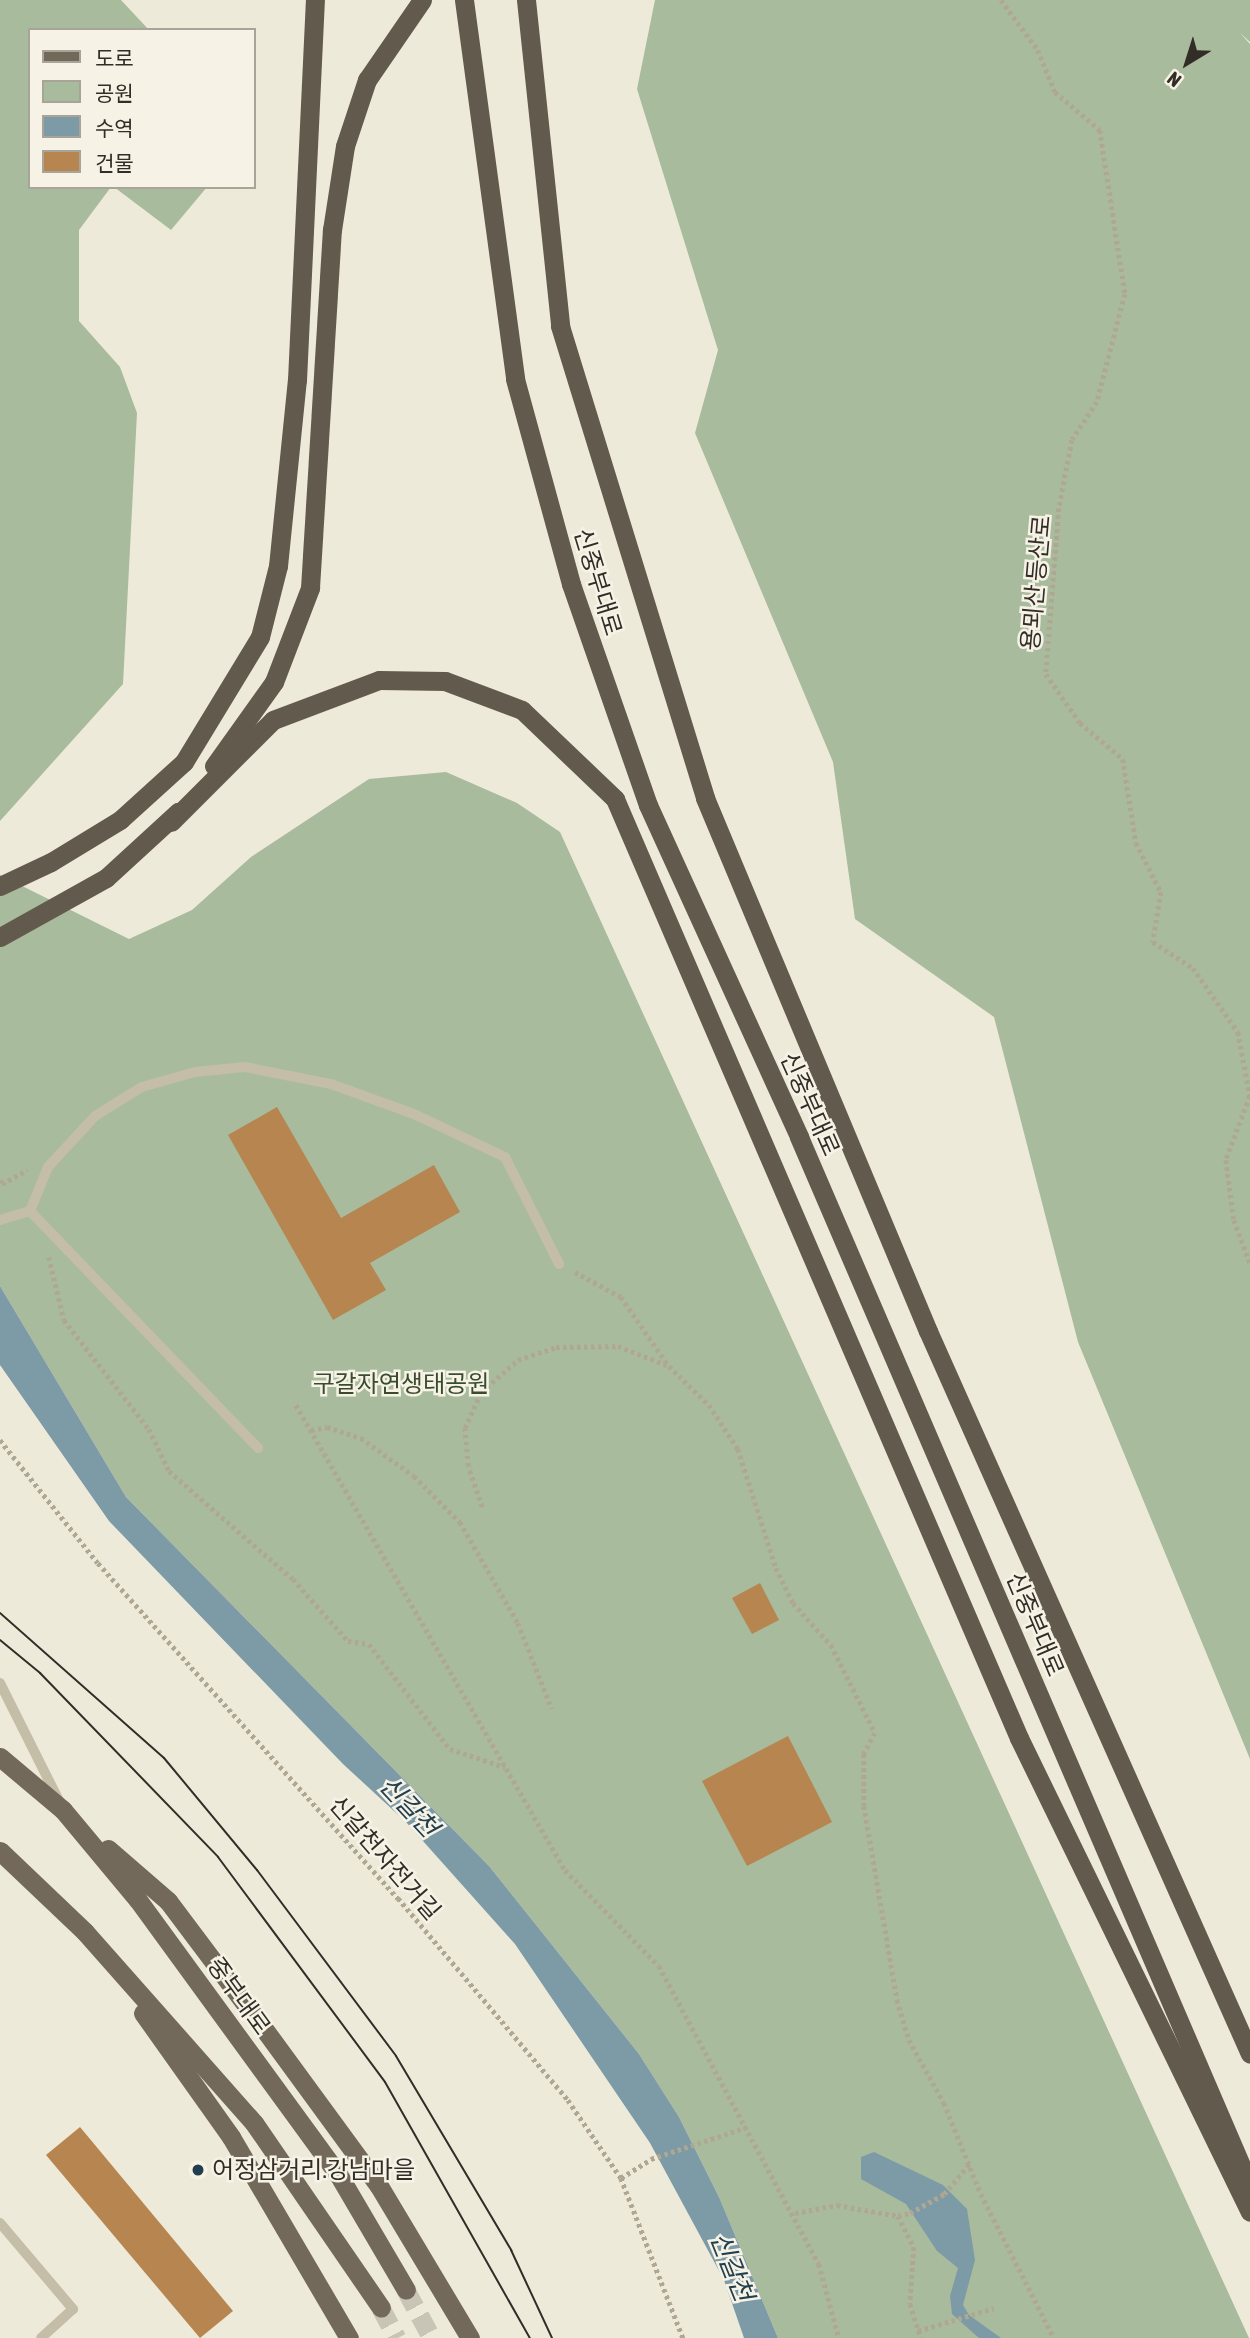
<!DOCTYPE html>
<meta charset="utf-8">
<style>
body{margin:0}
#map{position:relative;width:1250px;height:2338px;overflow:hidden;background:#eeeada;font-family:"Asap Condensed","Noto Sans KR",sans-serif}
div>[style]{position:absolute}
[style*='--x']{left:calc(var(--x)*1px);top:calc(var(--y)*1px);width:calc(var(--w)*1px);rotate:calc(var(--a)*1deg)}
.green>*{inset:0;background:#a8bb9c}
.water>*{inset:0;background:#7d9aa7}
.building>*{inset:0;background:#b68550}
.primary-tunnel>*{height:19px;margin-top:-9.5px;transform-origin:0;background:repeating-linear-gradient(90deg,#c8c4b6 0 19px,transparent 0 29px)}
.path>*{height:4.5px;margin-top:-2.25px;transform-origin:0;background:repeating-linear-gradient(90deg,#b0a792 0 3.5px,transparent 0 7px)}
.service>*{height:10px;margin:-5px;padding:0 5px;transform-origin:5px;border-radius:5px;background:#c4bda8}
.primary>*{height:19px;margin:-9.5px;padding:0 9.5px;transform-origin:9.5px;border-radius:9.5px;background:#72695a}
.trunk>*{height:19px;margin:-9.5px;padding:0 9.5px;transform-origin:9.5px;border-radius:9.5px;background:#625a4c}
.tram>*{height:2px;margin:-1px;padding:0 1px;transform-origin:1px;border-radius:1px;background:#322d27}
.dots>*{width:19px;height:19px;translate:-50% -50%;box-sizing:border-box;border:4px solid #f6f3e6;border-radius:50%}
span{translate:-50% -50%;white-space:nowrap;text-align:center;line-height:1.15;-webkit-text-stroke:5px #f6f3e6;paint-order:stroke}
.street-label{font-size:24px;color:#322d27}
.park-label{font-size:24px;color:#394d2e}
.poi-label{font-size:24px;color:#322d27}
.left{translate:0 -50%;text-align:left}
.water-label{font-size:26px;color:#223f4e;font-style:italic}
.legend{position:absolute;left:28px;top:28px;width:228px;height:161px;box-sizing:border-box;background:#f6f3e6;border:2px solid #a8a49a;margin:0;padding:9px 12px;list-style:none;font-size:21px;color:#322d27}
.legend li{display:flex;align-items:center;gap:14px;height:35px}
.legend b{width:35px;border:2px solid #a8a49a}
.north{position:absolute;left:1152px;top:28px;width:70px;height:70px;-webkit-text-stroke:5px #f6f3e6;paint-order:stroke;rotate:218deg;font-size:19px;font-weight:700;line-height:28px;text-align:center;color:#322d27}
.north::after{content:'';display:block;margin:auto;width:24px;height:32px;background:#322d27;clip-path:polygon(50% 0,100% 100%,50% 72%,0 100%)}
</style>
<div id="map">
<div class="green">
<div style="clip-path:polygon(0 0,121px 0,149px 30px,30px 30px,30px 187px,111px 187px,79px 230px,79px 321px,120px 367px,137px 413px,123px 684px,0 821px)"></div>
<div style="clip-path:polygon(655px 0,1250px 0,1250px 42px,1240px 33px,1250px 44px,1250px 1759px,1078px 1342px,994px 1017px,855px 919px,833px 762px,695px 433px,718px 350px,637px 89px)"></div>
<div style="clip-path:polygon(114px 187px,207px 187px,171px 230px)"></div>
<div style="clip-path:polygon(446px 772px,517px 803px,560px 832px,1249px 2338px,778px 2338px,719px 2197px,679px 2117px,639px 2054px,489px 1866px,126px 1497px,0 1286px,0 875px,129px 939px,192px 910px,251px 857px,369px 779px)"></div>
</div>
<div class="water">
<div style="clip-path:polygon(0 1286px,126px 1497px,489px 1866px,639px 2054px,679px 2117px,719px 2197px,778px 2338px,744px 2338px,724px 2280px,650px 2143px,515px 1944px,406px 1822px,343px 1764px,109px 1521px,0 1365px)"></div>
<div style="clip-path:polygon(874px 2152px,943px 2185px,967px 2209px,975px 2260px,963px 2305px,969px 2315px,1001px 2338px,979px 2338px,952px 2314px,950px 2296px,958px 2268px,937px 2251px,906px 2204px,861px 2179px,861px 2157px)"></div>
</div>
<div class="building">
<div style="clip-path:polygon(277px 1107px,341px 1218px,434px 1165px,460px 1212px,370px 1263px,386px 1290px,333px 1320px,228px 1135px)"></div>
<div style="clip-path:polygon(760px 1583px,779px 1620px,752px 1634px,732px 1598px)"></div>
<div style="clip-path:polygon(788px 1736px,832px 1822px,747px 1866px,702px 1781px)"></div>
<div style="clip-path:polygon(80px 2127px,233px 2311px,200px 2338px,46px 2155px)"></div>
</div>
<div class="primary-tunnel">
<div style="--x:406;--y:2290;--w:55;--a:61.6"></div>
<div style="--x:381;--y:2308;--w:34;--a:62"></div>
</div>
<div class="path">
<div style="--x:1001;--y:0;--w:62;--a:53.5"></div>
<div style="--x:1038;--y:50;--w:45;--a:68"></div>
<div style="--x:1055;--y:92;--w:59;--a:40.2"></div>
<div style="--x:1100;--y:130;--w:166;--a:81.3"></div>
<div style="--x:1125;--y:294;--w:112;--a:104.5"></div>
<div style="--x:1097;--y:402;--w:45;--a:123.3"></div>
<div style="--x:1072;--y:440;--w:69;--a:100.8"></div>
<div style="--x:1059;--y:508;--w:167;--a:94.5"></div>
<div style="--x:1046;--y:674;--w:60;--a:55.2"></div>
<div style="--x:1080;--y:723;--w:56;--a:39.9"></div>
<div style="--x:1123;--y:759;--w:85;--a:81.2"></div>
<div style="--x:1136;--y:843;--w:55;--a:63"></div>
<div style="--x:1161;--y:892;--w:51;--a:99.1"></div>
<div style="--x:1153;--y:942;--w:48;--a:33"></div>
<div style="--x:1193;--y:968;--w:78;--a:54.9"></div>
<div style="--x:1238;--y:1032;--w:65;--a:79.4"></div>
<div style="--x:1250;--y:1096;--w:68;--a:110.6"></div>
<div style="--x:1226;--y:1160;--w:61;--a:82.4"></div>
<div style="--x:1234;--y:1220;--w:46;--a:69.6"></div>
<div style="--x:0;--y:1180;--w:4;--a:63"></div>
<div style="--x:2;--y:1184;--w:29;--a:-29"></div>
<div style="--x:49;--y:1257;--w:65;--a:76.6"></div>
<div style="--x:64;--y:1320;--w:138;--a:52.1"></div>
<div style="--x:149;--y:1429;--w:47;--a:64.5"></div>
<div style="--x:169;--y:1471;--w:164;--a:41.1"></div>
<div style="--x:293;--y:1579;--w:83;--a:48.4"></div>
<div style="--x:348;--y:1641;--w:21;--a:8"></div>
<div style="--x:369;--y:1644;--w:133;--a:52.4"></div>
<div style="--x:450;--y:1749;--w:58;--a:18.1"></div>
<div style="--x:575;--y:1272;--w:52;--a:28.5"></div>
<div style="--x:621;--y:1297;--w:83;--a:55.3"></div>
<div style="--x:296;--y:1405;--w:537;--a:59.95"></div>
<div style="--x:565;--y:1870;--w:134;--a:45.6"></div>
<div style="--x:659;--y:1966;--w:338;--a:61.8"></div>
<div style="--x:819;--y:2264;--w:77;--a:74.9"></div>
<div style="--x:311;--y:1430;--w:16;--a:-11"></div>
<div style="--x:327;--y:1427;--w:36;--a:18"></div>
<div style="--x:361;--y:1438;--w:65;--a:35.6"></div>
<div style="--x:414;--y:1476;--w:65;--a:45"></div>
<div style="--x:460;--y:1522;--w:116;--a:60.1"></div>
<div style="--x:518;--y:1623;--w:92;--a:68.4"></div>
<div style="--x:0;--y:1440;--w:157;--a:51.5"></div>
<div style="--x:98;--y:1563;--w:450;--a:48.2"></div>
<div style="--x:398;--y:1898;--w:264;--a:49.9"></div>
<div style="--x:568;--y:2100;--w:94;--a:55.8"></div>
<div style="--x:621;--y:2178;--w:172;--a:68.8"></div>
<div style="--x:482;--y:1507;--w:43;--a:-108.9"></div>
<div style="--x:468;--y:1466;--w:38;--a:-95"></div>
<div style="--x:465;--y:1428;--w:39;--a:-66"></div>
<div style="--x:481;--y:1392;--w:49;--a:-40.9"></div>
<div style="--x:518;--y:1360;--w:40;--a:-18.9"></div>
<div style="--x:556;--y:1347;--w:62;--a:-0.9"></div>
<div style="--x:618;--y:1346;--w:55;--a:21.4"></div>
<div style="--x:669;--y:1366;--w:56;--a:44.3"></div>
<div style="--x:709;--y:1405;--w:53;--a:56.6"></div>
<div style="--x:738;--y:1449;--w:125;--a:72.3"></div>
<div style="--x:776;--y:1568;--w:39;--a:64"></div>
<div style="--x:793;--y:1603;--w:57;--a:47.9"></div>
<div style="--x:831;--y:1645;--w:98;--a:63.4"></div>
<div style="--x:875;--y:1733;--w:24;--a:118"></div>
<div style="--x:864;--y:1754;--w:52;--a:90"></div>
<div style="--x:864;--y:1806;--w:197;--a:80.3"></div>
<div style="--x:897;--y:2000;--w:42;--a:73.3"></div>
<div style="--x:909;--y:2040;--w:72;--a:60.9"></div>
<div style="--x:944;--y:2103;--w:98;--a:67.9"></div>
<div style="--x:981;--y:2194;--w:161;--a:63.1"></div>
<div style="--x:621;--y:2178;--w:36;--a:-32"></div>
<div style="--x:651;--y:2159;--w:101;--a:-18.4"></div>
<div style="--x:795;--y:2213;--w:43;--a:-10.8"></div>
<div style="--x:837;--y:2205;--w:62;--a:10.2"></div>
<div style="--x:898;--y:2216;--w:12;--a:-14"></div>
<div style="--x:910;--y:2213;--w:39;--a:-29"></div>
<div style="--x:944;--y:2194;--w:42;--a:-49.8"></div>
<div style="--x:898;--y:2216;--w:35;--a:63"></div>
<div style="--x:914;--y:2247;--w:57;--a:94"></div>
<div style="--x:910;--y:2304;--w:36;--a:72"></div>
<div style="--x:918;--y:2331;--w:79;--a:-16.8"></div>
</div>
<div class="service">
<div style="--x:30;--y:1211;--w:48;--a:-67.8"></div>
<div style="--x:48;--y:1167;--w:69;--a:-47.3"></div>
<div style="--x:95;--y:1116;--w:55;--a:-31.7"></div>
<div style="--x:142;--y:1087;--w:55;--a:-15.8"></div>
<div style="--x:195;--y:1072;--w:50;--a:-5.7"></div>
<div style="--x:245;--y:1067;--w:88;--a:11.2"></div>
<div style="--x:331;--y:1084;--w:88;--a:19.9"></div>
<div style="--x:414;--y:1114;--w:101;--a:25.3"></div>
<div style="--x:505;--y:1157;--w:120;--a:63.2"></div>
<div style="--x:30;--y:1211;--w:329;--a:46.1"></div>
<div style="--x:0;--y:1220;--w:31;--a:-17"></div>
<div style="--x:0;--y:1683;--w:132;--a:63.4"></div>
<div style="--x:0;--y:2223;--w:113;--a:49.7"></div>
<div style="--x:73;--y:2309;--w:43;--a:137.8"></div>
</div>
<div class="primary">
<div style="--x:0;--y:1757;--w:82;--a:40.1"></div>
<div style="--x:63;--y:1810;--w:117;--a:50.2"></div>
<div style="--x:138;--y:1900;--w:339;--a:53.9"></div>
<div style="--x:338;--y:2174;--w:134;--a:59.6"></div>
<div style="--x:108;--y:1849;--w:79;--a:40.9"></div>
<div style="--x:168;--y:1901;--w:146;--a:53.1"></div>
<div style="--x:256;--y:2018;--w:208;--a:53.8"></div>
<div style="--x:379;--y:2186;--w:177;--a:59.1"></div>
<div style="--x:0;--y:1851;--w:117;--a:43.6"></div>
<div style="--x:85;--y:1932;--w:255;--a:48.5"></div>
<div style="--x:254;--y:2123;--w:224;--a:55.5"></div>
<div style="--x:143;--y:2013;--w:152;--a:54.6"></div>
<div style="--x:231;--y:2137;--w:233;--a:59.6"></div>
</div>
<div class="trunk">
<div style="--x:464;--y:0;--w:382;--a:82.3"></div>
<div style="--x:515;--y:379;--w:213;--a:74.7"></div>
<div style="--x:571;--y:584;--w:234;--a:70.8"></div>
<div style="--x:648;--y:805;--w:365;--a:65.5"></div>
<div style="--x:799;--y:1137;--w:1142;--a:66.74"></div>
<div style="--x:526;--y:0;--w:328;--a:84"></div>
<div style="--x:560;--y:326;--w:494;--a:72.9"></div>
<div style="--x:705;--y:798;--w:578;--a:67.3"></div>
<div style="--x:928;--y:1331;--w:791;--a:65.99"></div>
<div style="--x:214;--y:766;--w:103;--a:-54.5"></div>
<div style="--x:274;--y:682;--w:101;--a:-69"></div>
<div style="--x:310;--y:588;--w:359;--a:-86.5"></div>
<div style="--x:332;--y:230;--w:85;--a:-81.2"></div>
<div style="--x:345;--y:146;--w:70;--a:-71.6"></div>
<div style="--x:367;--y:80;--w:97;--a:-55.5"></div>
<div style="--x:171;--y:822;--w:144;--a:-45"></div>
<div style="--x:273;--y:720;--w:113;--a:-20.7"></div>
<div style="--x:379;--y:680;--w:66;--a:0.9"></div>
<div style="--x:445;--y:681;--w:82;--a:20.6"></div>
<div style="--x:522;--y:710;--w:129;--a:43.7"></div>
<div style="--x:615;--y:799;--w:1022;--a:66.72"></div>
<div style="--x:1019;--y:1738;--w:527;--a:64.02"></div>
<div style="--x:0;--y:886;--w:56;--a:-25.2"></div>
<div style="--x:51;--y:862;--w:81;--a:-31.3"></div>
<div style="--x:120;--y:820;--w:86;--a:-42.2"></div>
<div style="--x:184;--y:762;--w:146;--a:-58.7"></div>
<div style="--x:260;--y:637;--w:73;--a:-75.8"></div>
<div style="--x:278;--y:566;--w:187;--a:-84.2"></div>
<div style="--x:297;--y:380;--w:380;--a:-87.3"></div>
<div style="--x:0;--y:937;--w:121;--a:-29.1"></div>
<div style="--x:106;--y:878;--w:98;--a:-42.5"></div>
</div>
<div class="tram">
<div style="--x:0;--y:1613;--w:219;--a:41.5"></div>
<div style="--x:164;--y:1758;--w:146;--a:50.3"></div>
<div style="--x:257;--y:1870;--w:232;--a:53.2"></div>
<div style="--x:396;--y:2056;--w:226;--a:59.3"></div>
<div style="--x:511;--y:2250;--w:97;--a:65"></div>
<div style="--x:0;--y:1640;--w:52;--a:39.5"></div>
<div style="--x:40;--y:1673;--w:256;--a:45.9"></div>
<div style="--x:218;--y:1857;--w:280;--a:53.4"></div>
<div style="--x:385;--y:2082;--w:294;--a:60.5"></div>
</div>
<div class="dots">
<div style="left:198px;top:2170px;background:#223f4e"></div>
</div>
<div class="street-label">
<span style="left:598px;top:582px;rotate:73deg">신중부대로</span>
<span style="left:1036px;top:583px;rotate:-85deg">용뫼산 등산로</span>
<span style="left:810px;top:1104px;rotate:66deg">신중부대로</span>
<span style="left:1035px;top:1624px;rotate:67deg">신중부대로</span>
<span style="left:385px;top:1858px;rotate:49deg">신갈천자전거길</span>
<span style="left:239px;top:1996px;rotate:54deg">중부대로</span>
</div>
<div class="park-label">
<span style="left:401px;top:1384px">구갈자연생태공원</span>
</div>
<div class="poi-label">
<span class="left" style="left:212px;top:2170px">어정삼거리.강남마을</span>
</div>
<div class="water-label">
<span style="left:408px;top:1807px;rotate:47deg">신갈천</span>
<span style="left:731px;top:2267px;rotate:68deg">신갈천</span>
</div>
<ul class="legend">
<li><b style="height:9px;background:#72695a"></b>도로</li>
<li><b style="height:19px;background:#a8bb9c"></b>공원</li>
<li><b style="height:19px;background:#7d9aa7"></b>수역</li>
<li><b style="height:19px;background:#b68550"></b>건물</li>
</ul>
<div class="north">N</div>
</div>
